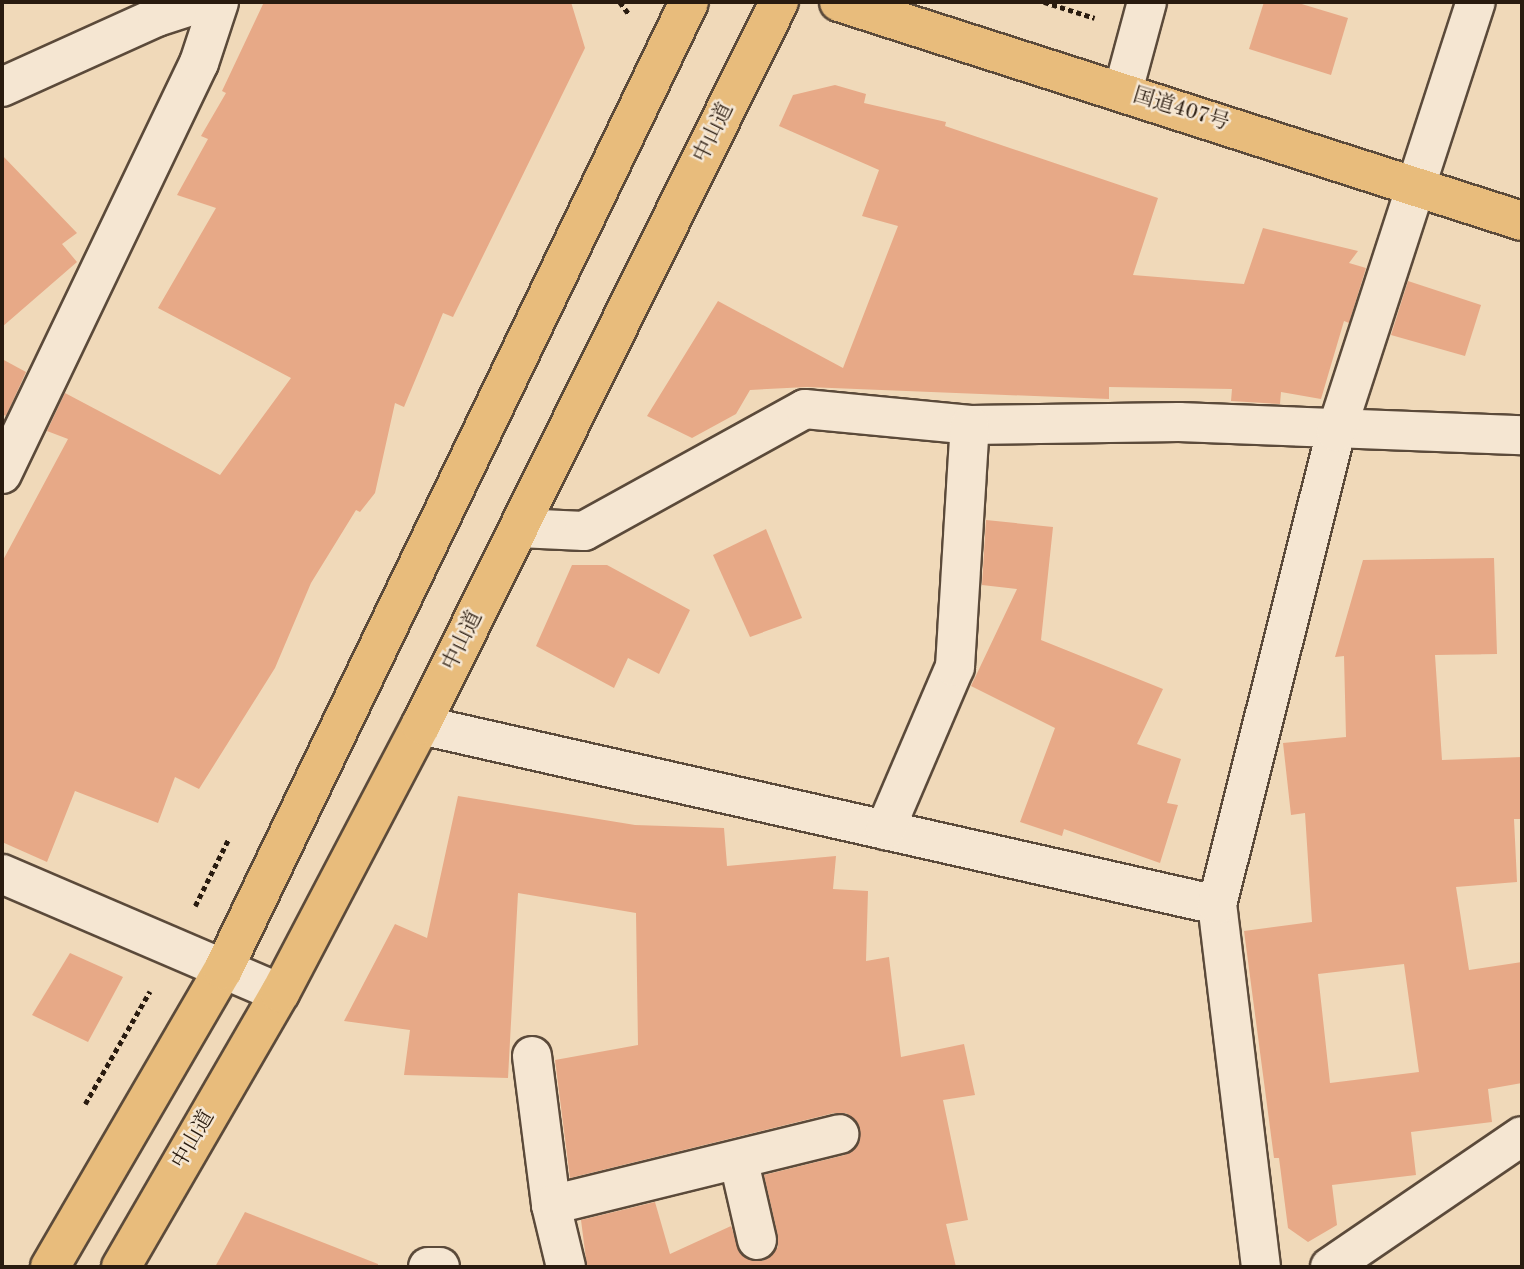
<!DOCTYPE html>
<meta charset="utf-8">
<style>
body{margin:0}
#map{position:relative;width:1524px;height:1269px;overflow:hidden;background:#f0d9b9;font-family:"Old Standard TT","Noto Serif JP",serif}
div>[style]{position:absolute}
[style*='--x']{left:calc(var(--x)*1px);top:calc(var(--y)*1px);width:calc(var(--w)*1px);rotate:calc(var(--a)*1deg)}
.building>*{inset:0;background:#e7a987}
.path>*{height:4.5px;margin-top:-2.25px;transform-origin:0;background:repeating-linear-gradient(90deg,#291b0f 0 5px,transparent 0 8.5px)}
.roads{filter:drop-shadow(2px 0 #5b4a3a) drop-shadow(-2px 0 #5b4a3a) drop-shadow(0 2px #5b4a3a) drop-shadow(0 -2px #5b4a3a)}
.minor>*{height:38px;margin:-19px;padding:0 19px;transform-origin:19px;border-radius:19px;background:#f5e6d2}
.highway>*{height:38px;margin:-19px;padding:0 19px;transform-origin:19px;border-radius:19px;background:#e8bc7c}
span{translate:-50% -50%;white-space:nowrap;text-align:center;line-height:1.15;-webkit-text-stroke:5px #f5e6d2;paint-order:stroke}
.street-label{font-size:21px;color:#291b0f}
.frame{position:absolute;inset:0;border:4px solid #291b0f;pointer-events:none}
</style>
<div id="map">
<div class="building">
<div style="clip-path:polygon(264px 2px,571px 2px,585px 48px,453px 317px,443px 313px,404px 407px,395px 403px,375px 493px,360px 512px,356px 510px,311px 583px,275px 668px,199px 789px,175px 777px,158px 823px,75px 791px,47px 862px,2px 842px,2px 562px,68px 439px,47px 431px,65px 393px,220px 475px,291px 378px,158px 308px,216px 208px,177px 195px,208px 139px,201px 136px,226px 93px,222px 91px)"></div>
<div style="clip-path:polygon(1264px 2px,1295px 2px,1348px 18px,1331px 75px,1249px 49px)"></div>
<div style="clip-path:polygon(835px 85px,866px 94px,864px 103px,946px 122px,945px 126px,1158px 198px,1133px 275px,1244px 284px,1263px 228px,1358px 251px,1349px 263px,1366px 268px,1349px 323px,1344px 321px,1321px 399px,1281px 392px,1280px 404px,1231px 401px,1232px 389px,1109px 387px,1109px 399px,807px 387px,750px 390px,736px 414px,692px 438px,647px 416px,718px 301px,843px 368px,898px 226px,862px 216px,879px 170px,779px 126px,793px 95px)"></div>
<div style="clip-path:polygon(2px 155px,77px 233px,62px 244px,77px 262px,2px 327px)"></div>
<div style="clip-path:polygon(1408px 281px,1481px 305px,1465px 356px,1391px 335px)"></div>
<div style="clip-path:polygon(2px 359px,26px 372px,6px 416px,2px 414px)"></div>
<div style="clip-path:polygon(986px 520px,1053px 527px,1041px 640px,1163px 689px,1137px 744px,1181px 759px,1167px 803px,1178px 805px,1160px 863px,1064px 829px,1062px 836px,1020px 822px,1055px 728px,971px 686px,1017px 589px,982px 585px)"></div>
<div style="clip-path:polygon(766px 529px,802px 618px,750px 637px,713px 555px)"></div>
<div style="clip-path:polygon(evenodd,1494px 558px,1497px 654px,1435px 655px,1442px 760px,1522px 757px,1522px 819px,1514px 819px,1517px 882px,1456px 887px,1469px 970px,1522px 962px,1522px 1083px,1488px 1089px,1492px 1122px,1411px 1132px,1416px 1175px,1332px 1185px,1337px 1225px,1308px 1242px,1288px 1228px,1279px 1158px,1274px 1158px,1244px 931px,1312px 922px,1305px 813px,1291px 815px,1283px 743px,1346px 737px,1344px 656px,1335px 657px,1363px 560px,1494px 558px,1404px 964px,1419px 1072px,1330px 1083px,1318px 974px,1404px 964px)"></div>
<div style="clip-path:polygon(572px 565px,607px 565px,690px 610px,659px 674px,628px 658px,614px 688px,536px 646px)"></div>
<div style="clip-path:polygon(458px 796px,635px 825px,724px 828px,727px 866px,836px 856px,833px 889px,868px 891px,866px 961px,889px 957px,901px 1057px,964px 1044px,975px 1095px,943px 1100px,968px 1220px,946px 1224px,956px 1267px,587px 1267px,581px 1220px,655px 1202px,670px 1254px,731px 1226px,741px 1254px,763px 1261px,778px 1247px,778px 1236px,764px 1175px,845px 1155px,860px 1141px,860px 1128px,846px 1113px,834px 1113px,570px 1178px,555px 1060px,638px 1045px,636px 913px,518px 893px,508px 1078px,404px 1075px,410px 1030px,344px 1021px,395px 924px,427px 938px)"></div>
<div style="clip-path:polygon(70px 953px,123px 977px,88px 1042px,32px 1015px)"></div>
<div style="clip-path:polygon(245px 1212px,378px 1264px,378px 1267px,215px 1267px)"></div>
</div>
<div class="path">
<div style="--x:620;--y:2;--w:15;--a:53"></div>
<div style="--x:1044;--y:2;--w:53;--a:17.4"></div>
<div style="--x:195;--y:906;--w:76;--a:-63.4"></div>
<div style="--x:85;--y:1104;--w:130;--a:-60.1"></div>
</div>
<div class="roads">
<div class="minor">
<div style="--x:2;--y:87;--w:170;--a:-24.3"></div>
<div style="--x:157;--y:17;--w:48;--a:-18.1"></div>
<div style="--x:1123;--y:91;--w:92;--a:-74.9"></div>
<div style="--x:2;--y:474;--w:456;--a:-64.4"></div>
<div style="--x:199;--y:63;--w:64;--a:-71.8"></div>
<div style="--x:519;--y:528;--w:65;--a:2.6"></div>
<div style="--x:584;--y:531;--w:252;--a:-28.9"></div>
<div style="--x:805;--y:409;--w:166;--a:5.5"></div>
<div style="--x:970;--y:425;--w:209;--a:-0.8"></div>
<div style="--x:1179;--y:422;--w:343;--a:2.2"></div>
<div style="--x:421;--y:725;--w:816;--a:12.74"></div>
<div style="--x:885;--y:830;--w:177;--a:-66.8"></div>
<div style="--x:955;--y:667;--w:242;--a:-86.5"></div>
<div style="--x:2;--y:874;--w:302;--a:23.2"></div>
<div style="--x:532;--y:1056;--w:150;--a:82.7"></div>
<div style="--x:551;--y:1205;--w:64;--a:76.4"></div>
<div style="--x:739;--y:1162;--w:80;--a:77"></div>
<div style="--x:551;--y:1205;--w:297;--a:-13.8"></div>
<div style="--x:428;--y:1267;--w:12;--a:0"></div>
<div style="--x:1261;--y:1267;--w:365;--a:-96.9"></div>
<div style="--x:1217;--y:905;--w:488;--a:-75.9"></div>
<div style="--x:1336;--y:432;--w:452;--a:-72"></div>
<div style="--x:1330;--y:1267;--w:232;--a:-34.3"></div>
</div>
<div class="highway">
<div style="--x:839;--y:2;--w:717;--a:17.78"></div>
<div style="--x:50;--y:1267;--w:344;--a:-59.8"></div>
<div style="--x:223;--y:970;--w:1074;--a:-64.29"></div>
<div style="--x:121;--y:1267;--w:317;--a:-59.9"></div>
<div style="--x:280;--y:993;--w:303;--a:-62.3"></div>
<div style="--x:421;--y:725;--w:807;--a:-63.66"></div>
</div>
</div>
<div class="street-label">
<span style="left:1181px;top:110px;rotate:17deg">国道407号</span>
<span style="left:714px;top:133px;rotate:-64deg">中山道</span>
<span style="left:463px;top:641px;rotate:-64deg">中山道</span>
<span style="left:194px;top:1140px;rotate:-60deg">中山道</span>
</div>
<div class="frame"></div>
</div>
